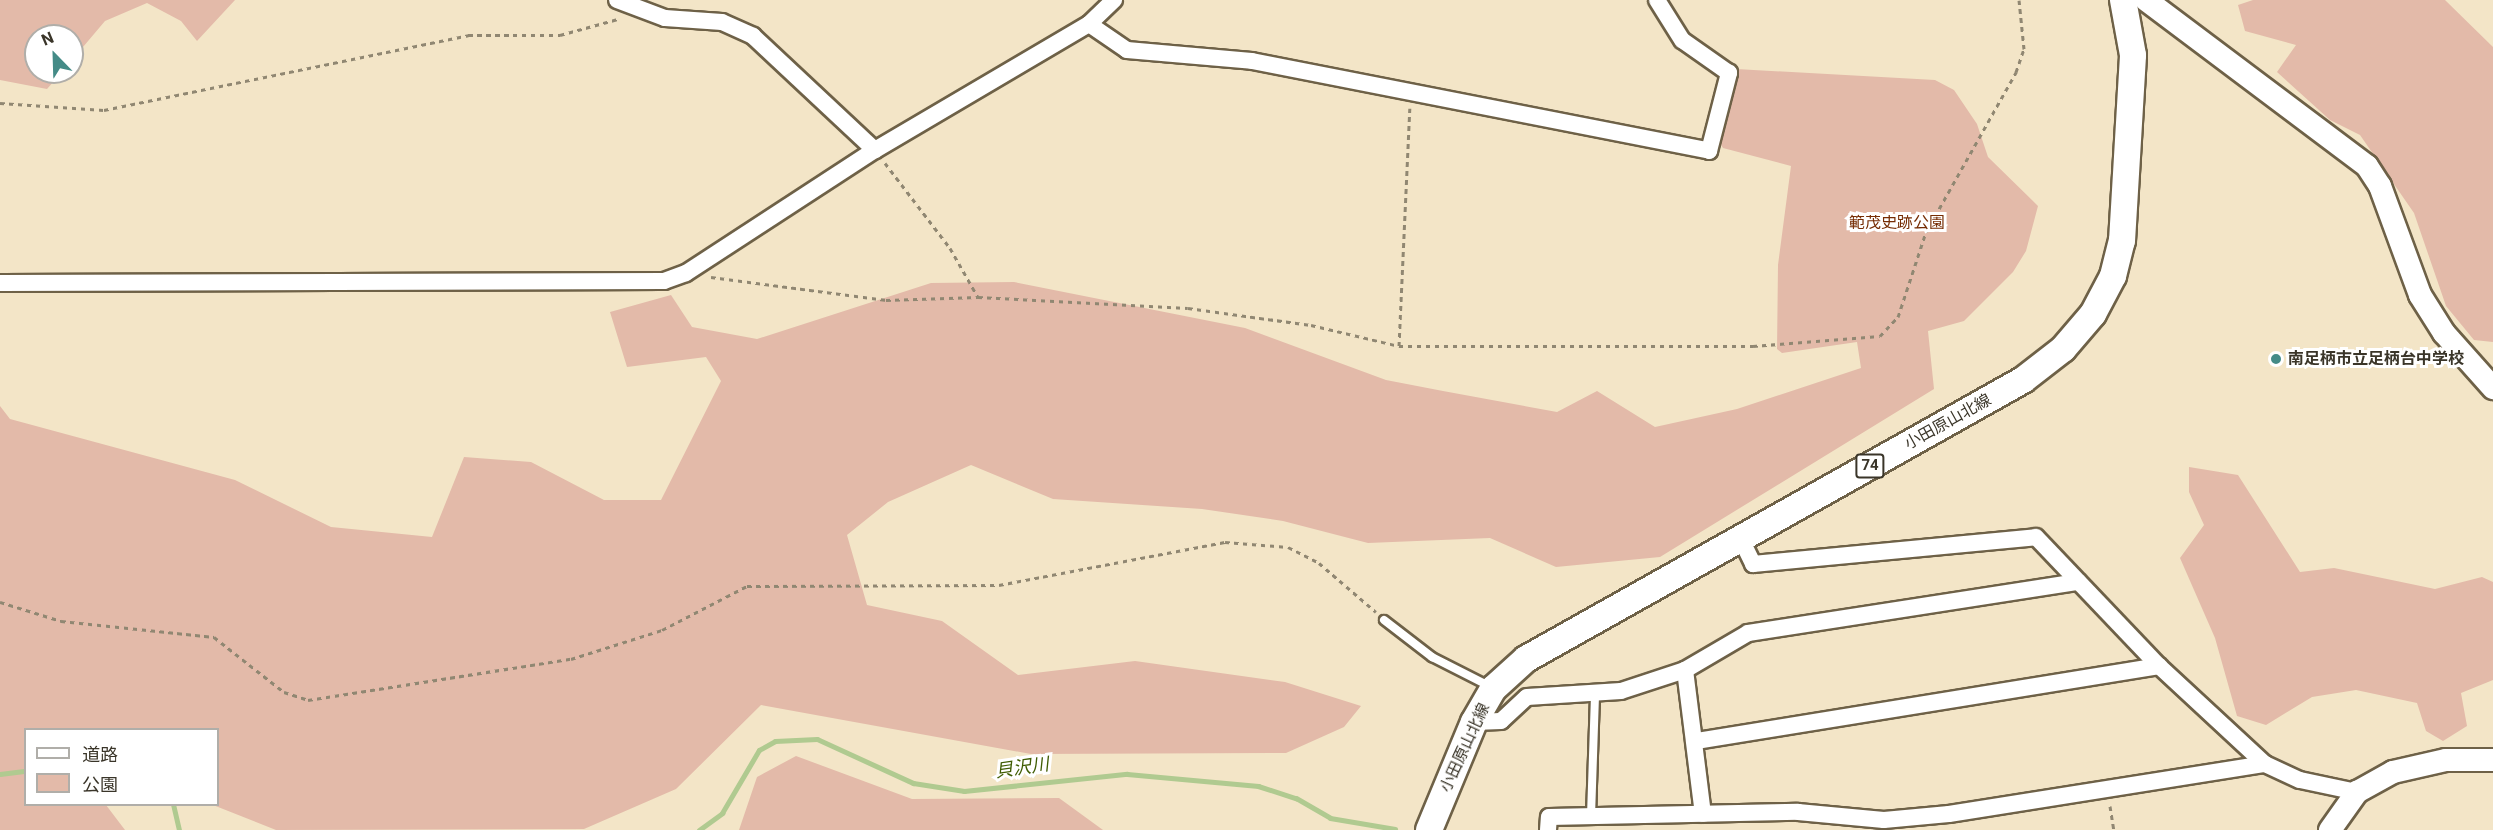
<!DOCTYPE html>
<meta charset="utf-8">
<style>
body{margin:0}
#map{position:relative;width:2493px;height:830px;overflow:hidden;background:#f3e5c7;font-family:Roboto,"Noto Sans JP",sans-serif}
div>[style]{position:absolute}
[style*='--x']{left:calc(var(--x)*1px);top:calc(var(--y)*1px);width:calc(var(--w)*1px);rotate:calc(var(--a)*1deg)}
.green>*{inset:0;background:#e3baa9}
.stream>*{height:5px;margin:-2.5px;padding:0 2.5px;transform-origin:2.5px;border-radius:2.5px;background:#b0ca90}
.path>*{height:3px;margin-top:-1.5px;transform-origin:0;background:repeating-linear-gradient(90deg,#908772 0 4.5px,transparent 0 9px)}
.roads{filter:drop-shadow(2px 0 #6e6147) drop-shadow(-2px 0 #6e6147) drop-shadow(0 2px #6e6147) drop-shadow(0 -2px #6e6147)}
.lane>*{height:8px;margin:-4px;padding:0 4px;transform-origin:4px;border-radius:4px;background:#fff}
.street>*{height:16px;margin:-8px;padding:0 8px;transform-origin:8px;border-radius:8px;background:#fff}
.secondary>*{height:22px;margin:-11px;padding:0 11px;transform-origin:11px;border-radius:11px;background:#fff}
.primary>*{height:26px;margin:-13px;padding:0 13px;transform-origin:13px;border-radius:13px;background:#fff}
.dots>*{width:16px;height:16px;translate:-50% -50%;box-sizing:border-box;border:3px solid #fff;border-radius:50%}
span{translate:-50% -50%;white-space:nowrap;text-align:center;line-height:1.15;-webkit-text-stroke:6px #fff;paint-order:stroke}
.shield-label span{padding:2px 4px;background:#fff;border:2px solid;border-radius:4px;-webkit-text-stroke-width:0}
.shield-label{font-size:15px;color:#3a3529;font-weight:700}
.park-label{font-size:16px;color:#762d04}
.poi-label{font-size:16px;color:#3a3529;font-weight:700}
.left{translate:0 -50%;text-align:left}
.street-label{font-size:16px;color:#3a3529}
.water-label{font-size:18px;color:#3f5c02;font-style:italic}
.legend{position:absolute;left:24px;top:728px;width:195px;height:78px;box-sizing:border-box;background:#fff;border:2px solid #b0aea9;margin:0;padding:8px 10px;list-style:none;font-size:18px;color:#3a3529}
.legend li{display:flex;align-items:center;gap:12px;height:30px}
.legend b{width:30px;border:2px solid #b0aea9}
.north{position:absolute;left:24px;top:24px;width:60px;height:60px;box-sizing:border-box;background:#fff;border:2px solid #b0aea9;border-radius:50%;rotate:337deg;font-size:16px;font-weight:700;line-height:24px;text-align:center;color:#3a3529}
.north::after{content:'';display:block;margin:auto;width:21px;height:27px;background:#448b87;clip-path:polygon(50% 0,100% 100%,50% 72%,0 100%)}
</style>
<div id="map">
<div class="green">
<div style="clip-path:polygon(0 0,235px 0,197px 41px,181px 21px,147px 3px,105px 21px,72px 60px,72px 36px,36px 36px,36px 72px,62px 72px,47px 89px,0 80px)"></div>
<div style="clip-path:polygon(2253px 0,2445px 0,2493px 47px,2493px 342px,2474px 340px,2446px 306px,2414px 213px,2360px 135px,2330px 120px,2277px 72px,2296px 45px,2245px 31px,2238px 5px)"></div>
<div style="clip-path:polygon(1736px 69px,1935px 80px,1954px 90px,1977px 124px,1988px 157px,2038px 206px,2026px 251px,2013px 272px,1964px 321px,1928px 331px,1934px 389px,1660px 557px,1556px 567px,1490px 538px,1368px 543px,1283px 521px,1202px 509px,1053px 499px,971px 465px,888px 502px,847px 535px,867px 605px,942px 621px,1018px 675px,1135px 661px,1285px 682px,1361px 706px,1344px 727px,1286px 753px,1031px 754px,761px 705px,676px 789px,584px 829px,276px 830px,213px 805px,218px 730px,26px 730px,26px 804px,106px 805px,125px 830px,0 830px,0 406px,10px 419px,235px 480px,331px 527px,432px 537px,464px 457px,531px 462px,604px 500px,661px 500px,721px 381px,706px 357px,627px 367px,610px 312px,671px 295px,692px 327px,757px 339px,931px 283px,1014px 282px,1245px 328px,1386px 380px,1443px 391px,1557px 412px,1597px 391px,1655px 427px,1737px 409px,1861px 368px,1857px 342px,1782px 353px,1777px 349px,1778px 265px,1791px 166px,1723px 148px,1718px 140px)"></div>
<div style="clip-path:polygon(2189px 467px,2238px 475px,2300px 572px,2334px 568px,2435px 589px,2482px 577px,2493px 582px,2493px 680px,2461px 693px,2467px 726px,2443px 741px,2426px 731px,2417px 703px,2356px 690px,2312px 697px,2266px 725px,2237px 716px,2215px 638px,2180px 558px,2204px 525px,2189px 492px)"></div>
<div style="clip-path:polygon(796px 756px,912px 799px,1059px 798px,1103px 830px,739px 830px,757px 777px)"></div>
</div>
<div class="stream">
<div style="--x:0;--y:774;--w:26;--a:-7"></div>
<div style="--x:173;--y:804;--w:27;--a:77"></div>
<div style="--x:699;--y:830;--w:29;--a:-36"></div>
<div style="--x:722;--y:813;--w:73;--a:-59.6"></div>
<div style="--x:759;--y:750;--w:18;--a:-29"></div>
<div style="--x:775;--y:741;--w:42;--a:-2.7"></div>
<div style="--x:817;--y:739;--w:106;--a:24.6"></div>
<div style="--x:913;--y:783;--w:52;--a:8.9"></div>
<div style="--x:964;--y:791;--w:164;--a:-6"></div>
<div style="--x:1127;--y:774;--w:132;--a:5.2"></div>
<div style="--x:1258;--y:786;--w:40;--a:18"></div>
<div style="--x:1296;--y:798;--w:39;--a:30"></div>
<div style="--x:1330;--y:818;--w:66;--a:9.6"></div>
</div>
<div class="path">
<div style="--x:0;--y:103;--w:104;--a:3.9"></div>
<div style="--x:104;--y:110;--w:372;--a:-11.6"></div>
<div style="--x:468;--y:35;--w:92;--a:0"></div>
<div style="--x:560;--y:35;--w:60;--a:-15.4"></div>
<div style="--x:885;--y:163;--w:107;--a:52.6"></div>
<div style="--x:950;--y:248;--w:56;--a:60.3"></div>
<div style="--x:711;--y:277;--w:177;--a:7.5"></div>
<div style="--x:886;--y:300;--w:92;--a:-1.9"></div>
<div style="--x:978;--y:297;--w:210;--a:3"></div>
<div style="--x:1188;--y:308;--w:124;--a:7.9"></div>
<div style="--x:1311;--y:325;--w:90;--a:13.4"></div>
<div style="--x:1399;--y:346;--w:354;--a:0"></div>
<div style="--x:1753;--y:346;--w:127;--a:-4.5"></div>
<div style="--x:1880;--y:336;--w:26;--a:-47"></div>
<div style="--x:1898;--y:317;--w:89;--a:-71.8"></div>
<div style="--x:1926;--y:232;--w:184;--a:-60.6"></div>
<div style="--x:2016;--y:72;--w:24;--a:-71"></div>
<div style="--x:2024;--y:49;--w:49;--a:-95.8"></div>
<div style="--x:1399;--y:346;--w:238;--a:-87.4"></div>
<div style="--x:0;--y:602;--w:64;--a:17.3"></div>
<div style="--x:61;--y:621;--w:154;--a:6"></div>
<div style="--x:214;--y:637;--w:89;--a:38.2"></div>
<div style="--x:284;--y:692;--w:25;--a:18"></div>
<div style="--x:308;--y:700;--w:266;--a:-8.9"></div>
<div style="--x:571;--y:659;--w:96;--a:-17.7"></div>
<div style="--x:662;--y:630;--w:96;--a:-27.4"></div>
<div style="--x:747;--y:586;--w:252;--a:-0.2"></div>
<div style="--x:999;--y:585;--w:230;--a:-10.8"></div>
<div style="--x:1225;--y:542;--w:63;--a:4.5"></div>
<div style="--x:1288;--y:547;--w:35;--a:27"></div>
<div style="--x:1319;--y:563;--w:75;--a:40.7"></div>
<div style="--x:2110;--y:806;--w:24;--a:81"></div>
</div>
<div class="roads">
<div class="lane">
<div style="--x:1384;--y:620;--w:61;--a:37.6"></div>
<div style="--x:1432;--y:657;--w:68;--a:26.9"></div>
<div style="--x:1591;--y:816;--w:122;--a:-88.1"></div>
</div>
<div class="street">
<div style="--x:617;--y:0;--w:51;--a:20.6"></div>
<div style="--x:665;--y:18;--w:57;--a:4"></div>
<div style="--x:722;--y:22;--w:34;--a:24"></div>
<div style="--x:753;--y:36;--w:167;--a:43.1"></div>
<div style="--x:1089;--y:24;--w:46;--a:34.4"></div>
<div style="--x:1127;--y:50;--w:125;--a:5"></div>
<div style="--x:1252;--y:61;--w:466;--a:11.1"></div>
<div style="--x:1709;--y:151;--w:81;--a:-75.6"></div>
<div style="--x:1729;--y:73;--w:57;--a:-144.9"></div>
<div style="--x:1682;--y:40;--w:47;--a:-122"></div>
<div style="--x:0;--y:283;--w:664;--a:-0.17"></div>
<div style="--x:664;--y:281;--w:23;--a:-20"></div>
<div style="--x:686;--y:273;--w:225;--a:-33.1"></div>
<div style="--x:875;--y:150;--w:248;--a:-30.5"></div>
<div style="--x:1089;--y:24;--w:35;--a:-44"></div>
<div style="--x:1741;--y:539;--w:28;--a:64"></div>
<div style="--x:1753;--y:564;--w:284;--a:-5.4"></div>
<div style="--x:2036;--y:537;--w:178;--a:46.4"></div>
<div style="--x:2159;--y:666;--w:144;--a:42.8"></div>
<div style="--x:2265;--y:764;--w:38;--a:25"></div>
<div style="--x:2300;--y:780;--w:58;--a:11.9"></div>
<div style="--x:1685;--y:670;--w:145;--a:82.9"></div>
<div style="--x:1474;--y:722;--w:27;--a:-2"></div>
<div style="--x:1501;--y:721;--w:35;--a:-43"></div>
<div style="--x:1527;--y:697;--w:94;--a:-3.7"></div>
<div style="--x:1621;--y:691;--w:67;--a:-18.2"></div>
<div style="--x:1685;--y:670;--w:73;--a:-30.4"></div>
<div style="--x:1748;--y:633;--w:334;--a:-8.8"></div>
<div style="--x:1696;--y:741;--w:469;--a:-9.2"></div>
<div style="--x:1548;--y:830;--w:13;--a:-86"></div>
<div style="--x:1549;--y:817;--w:249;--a:-1.2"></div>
<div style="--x:1798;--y:812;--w:86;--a:5.3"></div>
<div style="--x:1884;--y:820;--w:65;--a:-5.3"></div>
<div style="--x:1949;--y:814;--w:320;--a:-9"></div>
</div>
<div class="secondary">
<div style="--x:2146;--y:0;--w:276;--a:36.9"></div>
<div style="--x:2367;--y:166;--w:24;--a:57"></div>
<div style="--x:2380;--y:186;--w:116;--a:69.8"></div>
<div style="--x:2420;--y:295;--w:45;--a:57.7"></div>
<div style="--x:2444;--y:333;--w:74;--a:48.3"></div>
<div style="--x:2330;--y:830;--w:47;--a:-54.6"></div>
<div style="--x:2357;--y:792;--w:41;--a:-29.1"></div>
<div style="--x:2393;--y:772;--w:54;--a:-12.8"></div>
<div style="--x:2446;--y:760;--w:47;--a:0"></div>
</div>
<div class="primary">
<div style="--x:1429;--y:830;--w:117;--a:-67.4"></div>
<div style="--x:1474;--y:722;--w:39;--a:-60"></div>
<div style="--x:1494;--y:688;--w:43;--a:-42.2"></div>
<div style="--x:1526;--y:659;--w:570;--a:-29.31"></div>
<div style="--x:2023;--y:380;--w:51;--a:-37.8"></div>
<div style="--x:2063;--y:349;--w:46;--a:-49.4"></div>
<div style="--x:2093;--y:314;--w:43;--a:-62.2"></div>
<div style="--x:2113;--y:276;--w:36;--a:-76"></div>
<div style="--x:2122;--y:241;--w:186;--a:-86.6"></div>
<div style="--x:2133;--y:55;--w:56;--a:-100.3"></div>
</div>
</div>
<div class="dots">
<div style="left:2276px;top:359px;background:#448b87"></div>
</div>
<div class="shield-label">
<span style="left:1870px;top:466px">74</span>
</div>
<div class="park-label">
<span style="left:1897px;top:223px">範茂史跡公園</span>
</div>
<div class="poi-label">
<span class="left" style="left:2288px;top:359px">南足柄市立足柄台中学校</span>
</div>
<div class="street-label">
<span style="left:1948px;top:422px;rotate:-29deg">小田原山北線</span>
<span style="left:1465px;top:748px;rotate:-65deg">小田原山北線</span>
</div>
<div class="water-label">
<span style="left:1022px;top:768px;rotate:-8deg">貝沢川</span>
</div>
<ul class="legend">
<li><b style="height:8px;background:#fff"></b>道路</li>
<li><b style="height:16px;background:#e3baa9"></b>公園</li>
</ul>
<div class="north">N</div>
</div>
